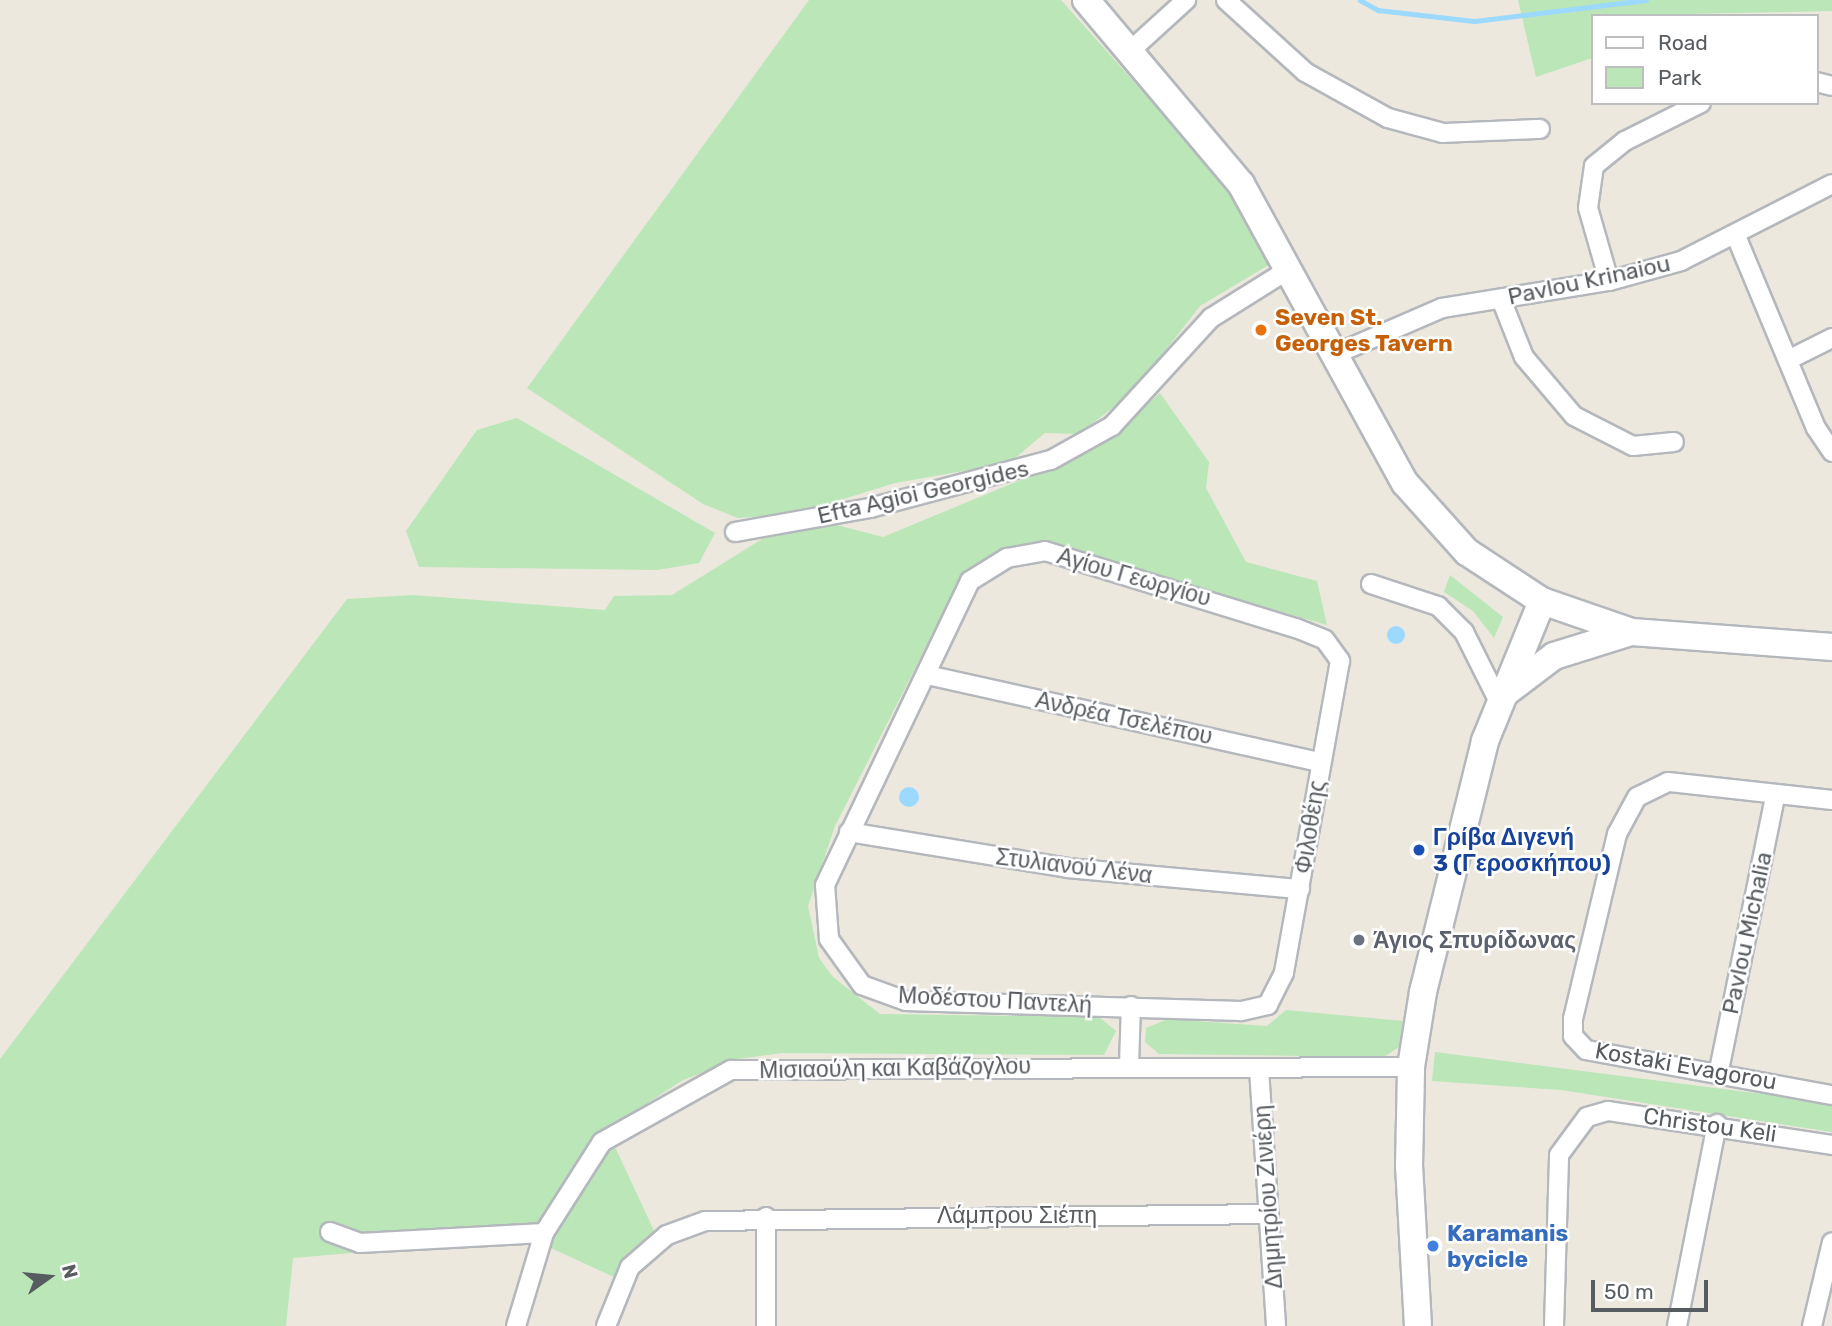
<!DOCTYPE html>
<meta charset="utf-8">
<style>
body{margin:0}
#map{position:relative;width:1832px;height:1326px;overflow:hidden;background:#ece8de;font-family:Rubik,sans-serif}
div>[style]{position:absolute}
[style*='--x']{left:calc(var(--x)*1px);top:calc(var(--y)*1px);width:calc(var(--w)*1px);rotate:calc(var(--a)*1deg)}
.green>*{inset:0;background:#bae6b8}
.water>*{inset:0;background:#9bd9ff}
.round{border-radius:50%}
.stream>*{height:4.5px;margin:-2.25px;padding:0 2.25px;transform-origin:2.25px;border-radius:2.25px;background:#9bd9ff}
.roads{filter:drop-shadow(2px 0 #b4b8bd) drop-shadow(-2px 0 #b4b8bd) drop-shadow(0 2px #b4b8bd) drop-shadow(0 -2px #b4b8bd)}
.street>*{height:18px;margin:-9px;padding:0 9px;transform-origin:9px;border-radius:9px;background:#fff}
.secondary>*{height:26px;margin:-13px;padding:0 13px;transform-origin:13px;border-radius:13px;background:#fff}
.dots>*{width:19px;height:19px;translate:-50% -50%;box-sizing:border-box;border:4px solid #fff;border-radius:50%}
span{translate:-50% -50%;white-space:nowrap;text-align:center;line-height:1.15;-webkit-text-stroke:5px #fff;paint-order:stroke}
.street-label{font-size:23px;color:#575c61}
.food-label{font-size:23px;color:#c56008;font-weight:700}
.left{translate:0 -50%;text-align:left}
.transit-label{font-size:23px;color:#164399;font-weight:700}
.worship-label{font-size:23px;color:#5b616d;font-weight:700}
.shop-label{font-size:23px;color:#366cbe;font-weight:700}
.legend{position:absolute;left:1591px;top:14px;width:228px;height:91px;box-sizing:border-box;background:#fff;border:2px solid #bcbec0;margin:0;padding:9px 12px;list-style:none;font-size:21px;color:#575c61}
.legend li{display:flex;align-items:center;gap:14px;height:35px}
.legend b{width:35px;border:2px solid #bcbec0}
.north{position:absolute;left:14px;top:1242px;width:70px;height:70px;-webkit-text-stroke:5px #fff;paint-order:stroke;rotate:75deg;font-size:19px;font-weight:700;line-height:28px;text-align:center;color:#575c61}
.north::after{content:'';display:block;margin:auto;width:24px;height:32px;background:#575c61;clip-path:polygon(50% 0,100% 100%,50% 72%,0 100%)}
.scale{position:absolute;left:1591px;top:1280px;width:117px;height:32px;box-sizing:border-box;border:4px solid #575c61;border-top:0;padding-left:9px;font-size:21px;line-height:24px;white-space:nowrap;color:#575c61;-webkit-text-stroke:5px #fff;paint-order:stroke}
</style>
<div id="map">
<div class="green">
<div style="clip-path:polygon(809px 0,1061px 0,1235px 195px,1272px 263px,1200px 306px,1134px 391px,1079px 434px,1045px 433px,1009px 463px,895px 483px,795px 514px,738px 518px,703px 504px,527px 388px)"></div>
<div style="clip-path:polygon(1518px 0,1832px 0,1832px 11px,1592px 16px,1592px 58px,1536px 77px)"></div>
<div style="clip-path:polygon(1160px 393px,1209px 462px,1206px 488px,1246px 562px,1317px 581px,1327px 625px,1047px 544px,1000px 551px,961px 578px,835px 826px,808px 906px,819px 958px,833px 977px,880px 1014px,1099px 1017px,1116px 1031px,1104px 1055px,782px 1053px,738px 1059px,683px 1080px,609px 1128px,602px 1144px,616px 1149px,656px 1235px,614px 1277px,529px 1238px,293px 1258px,286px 1326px,0 1326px,0 1059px,347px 599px,413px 595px,605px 610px,614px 596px,672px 595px,762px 539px,829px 523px,883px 537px,1052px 467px,1119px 429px)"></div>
<div style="clip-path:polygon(517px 418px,715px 533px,699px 563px,657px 570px,419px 567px,406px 531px,477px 430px)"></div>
<div style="clip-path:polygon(1450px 575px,1503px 617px,1494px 638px,1473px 611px,1444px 592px)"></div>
<div style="clip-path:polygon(1286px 1010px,1403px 1021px,1399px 1047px,1384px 1057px,1159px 1054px,1145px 1042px,1146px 1028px,1168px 1019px,1267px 1026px)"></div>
<div style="clip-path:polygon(1435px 1052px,1832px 1103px,1832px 1132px,1561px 1090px,1432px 1081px)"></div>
</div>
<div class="water">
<div class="round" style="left:1387px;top:626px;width:18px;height:18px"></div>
<div class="round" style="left:899px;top:787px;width:20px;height:20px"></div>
</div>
<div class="stream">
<div style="--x:1360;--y:0;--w:21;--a:29"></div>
<div style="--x:1378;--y:10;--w:98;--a:6.5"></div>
<div style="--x:1475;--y:21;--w:172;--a:-7"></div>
</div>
<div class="roads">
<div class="street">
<div style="--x:1226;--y:0;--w:107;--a:42.3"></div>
<div style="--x:1305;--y:72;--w:95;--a:29"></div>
<div style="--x:1388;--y:118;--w:57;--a:15.3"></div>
<div style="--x:1443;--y:133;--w:97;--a:-2.4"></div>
<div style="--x:1130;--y:51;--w:76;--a:-42.3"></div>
<div style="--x:1816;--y:82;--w:16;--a:14"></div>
<div style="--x:1736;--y:236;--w:208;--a:67.4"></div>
<div style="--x:1816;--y:428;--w:29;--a:56"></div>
<div style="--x:1609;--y:281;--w:76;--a:-106"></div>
<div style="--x:1588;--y:208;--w:42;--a:-81.9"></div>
<div style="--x:1594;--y:166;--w:40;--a:-39"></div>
<div style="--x:1625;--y:141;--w:85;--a:-26.6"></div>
<div style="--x:1501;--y:299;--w:62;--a:68.4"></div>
<div style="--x:1524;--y:357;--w:77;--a:49.7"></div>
<div style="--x:1574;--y:416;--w:66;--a:27"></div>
<div style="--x:1633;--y:446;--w:41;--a:-5.6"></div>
<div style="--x:1338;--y:353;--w:113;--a:-23.4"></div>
<div style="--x:1442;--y:308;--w:169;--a:-9.2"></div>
<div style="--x:1609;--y:281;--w:75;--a:-15.5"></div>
<div style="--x:1681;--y:261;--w:169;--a:-27"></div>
<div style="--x:1790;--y:359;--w:47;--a:-26.6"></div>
<div style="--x:735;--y:532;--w:137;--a:-10.1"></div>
<div style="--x:870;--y:508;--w:187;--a:-14.9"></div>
<div style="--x:1051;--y:460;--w:70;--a:-29.1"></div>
<div style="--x:1112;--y:426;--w:147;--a:-47.5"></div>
<div style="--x:1211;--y:318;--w:94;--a:-32"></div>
<div style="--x:1045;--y:551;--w:263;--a:17.1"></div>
<div style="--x:1296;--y:628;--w:31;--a:22"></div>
<div style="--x:1325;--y:640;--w:26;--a:54"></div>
<div style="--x:1340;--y:661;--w:317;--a:100.2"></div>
<div style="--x:1284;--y:973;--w:36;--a:117"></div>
<div style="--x:1268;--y:1005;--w:28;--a:167"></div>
<div style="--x:1241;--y:1011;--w:335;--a:-178.3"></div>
<div style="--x:906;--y:1001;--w:47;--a:-160"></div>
<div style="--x:862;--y:985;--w:57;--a:-125.7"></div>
<div style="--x:829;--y:939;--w:54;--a:-94.2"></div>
<div style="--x:825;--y:885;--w:337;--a:-64.5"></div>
<div style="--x:970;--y:581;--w:44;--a:-31.9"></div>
<div style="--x:1007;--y:558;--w:39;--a:-10"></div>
<div style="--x:1371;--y:584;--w:71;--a:18.2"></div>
<div style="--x:1438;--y:606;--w:37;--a:45"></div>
<div style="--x:1464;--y:632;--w:76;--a:63.4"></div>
<div style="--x:927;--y:675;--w:403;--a:12.5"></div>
<div style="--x:1832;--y:800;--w:165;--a:-173.7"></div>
<div style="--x:1668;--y:782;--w:34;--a:154"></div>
<div style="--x:1637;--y:797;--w:42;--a:118.4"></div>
<div style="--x:1617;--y:834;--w:190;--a:103.4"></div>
<div style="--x:1573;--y:1019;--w:17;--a:90"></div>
<div style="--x:1573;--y:1036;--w:19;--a:47"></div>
<div style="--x:1586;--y:1050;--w:250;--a:10.4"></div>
<div style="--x:849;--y:832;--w:222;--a:9.3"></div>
<div style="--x:1068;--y:868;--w:233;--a:5.2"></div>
<div style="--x:1129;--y:1065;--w:59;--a:-88.1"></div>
<div style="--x:1259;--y:1069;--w:258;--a:86.2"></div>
<div style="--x:1719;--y:1070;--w:280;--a:-78.4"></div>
<div style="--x:766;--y:1217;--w:109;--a:90"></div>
<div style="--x:330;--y:1232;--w:32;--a:20"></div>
<div style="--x:360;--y:1243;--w:184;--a:-3.1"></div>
<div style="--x:516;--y:1326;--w:97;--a:-73.2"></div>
<div style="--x:544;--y:1233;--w:108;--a:-57.5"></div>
<div style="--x:602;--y:1142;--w:148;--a:-29.2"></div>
<div style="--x:731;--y:1070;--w:680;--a:-0.25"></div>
<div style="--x:606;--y:1326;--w:64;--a:-67.9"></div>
<div style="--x:630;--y:1267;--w:49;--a:-40.9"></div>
<div style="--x:667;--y:1235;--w:40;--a:-20.2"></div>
<div style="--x:705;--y:1221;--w:564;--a:-0.71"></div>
<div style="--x:1554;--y:1326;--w:171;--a:-88.3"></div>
<div style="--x:1559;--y:1155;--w:47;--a:-53.6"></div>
<div style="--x:1587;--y:1117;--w:22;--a:-16"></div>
<div style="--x:1608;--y:1111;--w:227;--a:8.6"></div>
<div style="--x:1677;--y:1326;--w:206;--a:-78.8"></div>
<div style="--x:1812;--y:1326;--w:86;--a:-76.6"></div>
</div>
<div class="secondary">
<div style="--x:1086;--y:0;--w:241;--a:49.9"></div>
<div style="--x:1241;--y:184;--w:341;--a:61.3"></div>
<div style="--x:1405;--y:483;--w:93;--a:48.1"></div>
<div style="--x:1467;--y:552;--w:90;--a:33.2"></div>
<div style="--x:1542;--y:601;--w:95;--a:19"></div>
<div style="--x:1632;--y:632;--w:201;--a:4.3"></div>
<div style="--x:1504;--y:694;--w:63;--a:-37.2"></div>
<div style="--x:1554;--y:656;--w:81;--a:-17.3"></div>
<div style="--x:1418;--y:1326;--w:160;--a:-93.2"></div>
<div style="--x:1409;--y:1166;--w:99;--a:-88.8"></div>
<div style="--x:1411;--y:1067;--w:76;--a:-80.9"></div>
<div style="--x:1423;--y:992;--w:259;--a:-76.1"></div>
<div style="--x:1485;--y:741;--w:151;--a:-67.8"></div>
</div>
</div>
<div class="dots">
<div style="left:1261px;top:330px;background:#e8710a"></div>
<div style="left:1419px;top:850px;background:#1a4fb4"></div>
<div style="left:1359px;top:940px;background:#6b7280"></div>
<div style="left:1433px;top:1246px;background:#3f7fe0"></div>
</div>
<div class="street-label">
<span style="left:1589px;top:280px;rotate:-12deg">Pavlou Krinaiou</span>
<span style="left:923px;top:492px;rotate:-13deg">Efta Agioi Georgides</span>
<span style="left:1134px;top:577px;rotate:16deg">Αγίου Γεωργίου</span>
<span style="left:1124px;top:718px;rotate:12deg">Ανδρέα Τσελέπου</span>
<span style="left:1310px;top:827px;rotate:-81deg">Φιλοθέης</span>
<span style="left:1074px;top:866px;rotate:7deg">Στυλιανού Λένα</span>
<span style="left:1747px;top:933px;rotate:-78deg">Pavlou Michalia</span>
<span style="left:995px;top:1000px;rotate:3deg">Μοδέστου Παντελή</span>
<span style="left:1686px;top:1066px;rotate:10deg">Kostaki Evagorou</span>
<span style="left:895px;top:1068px;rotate:-1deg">Μισιαούλη και Καβάζογλου</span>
<span style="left:1710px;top:1125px;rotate:8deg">Christou Keli</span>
<span style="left:1268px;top:1197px;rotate:-94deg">Δημητρίου Ζινιέρη</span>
<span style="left:1017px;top:1215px">Λάμπρου Σιέπη</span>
</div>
<div class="food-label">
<span class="left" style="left:1275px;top:330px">Seven St.<br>Georges Tavern</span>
</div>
<div class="transit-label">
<span class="left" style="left:1433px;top:850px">Γρίβα Διγενή<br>3 (Γεροσκήπου)</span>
</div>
<div class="worship-label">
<span class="left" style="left:1373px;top:940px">Άγιος Σπυρίδωνας</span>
</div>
<div class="shop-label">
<span class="left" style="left:1447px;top:1246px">Karamanis<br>bycicle</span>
</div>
<ul class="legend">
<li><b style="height:9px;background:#fff"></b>Road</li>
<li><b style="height:19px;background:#bae6b8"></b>Park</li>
</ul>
<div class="north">N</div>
<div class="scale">50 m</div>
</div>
